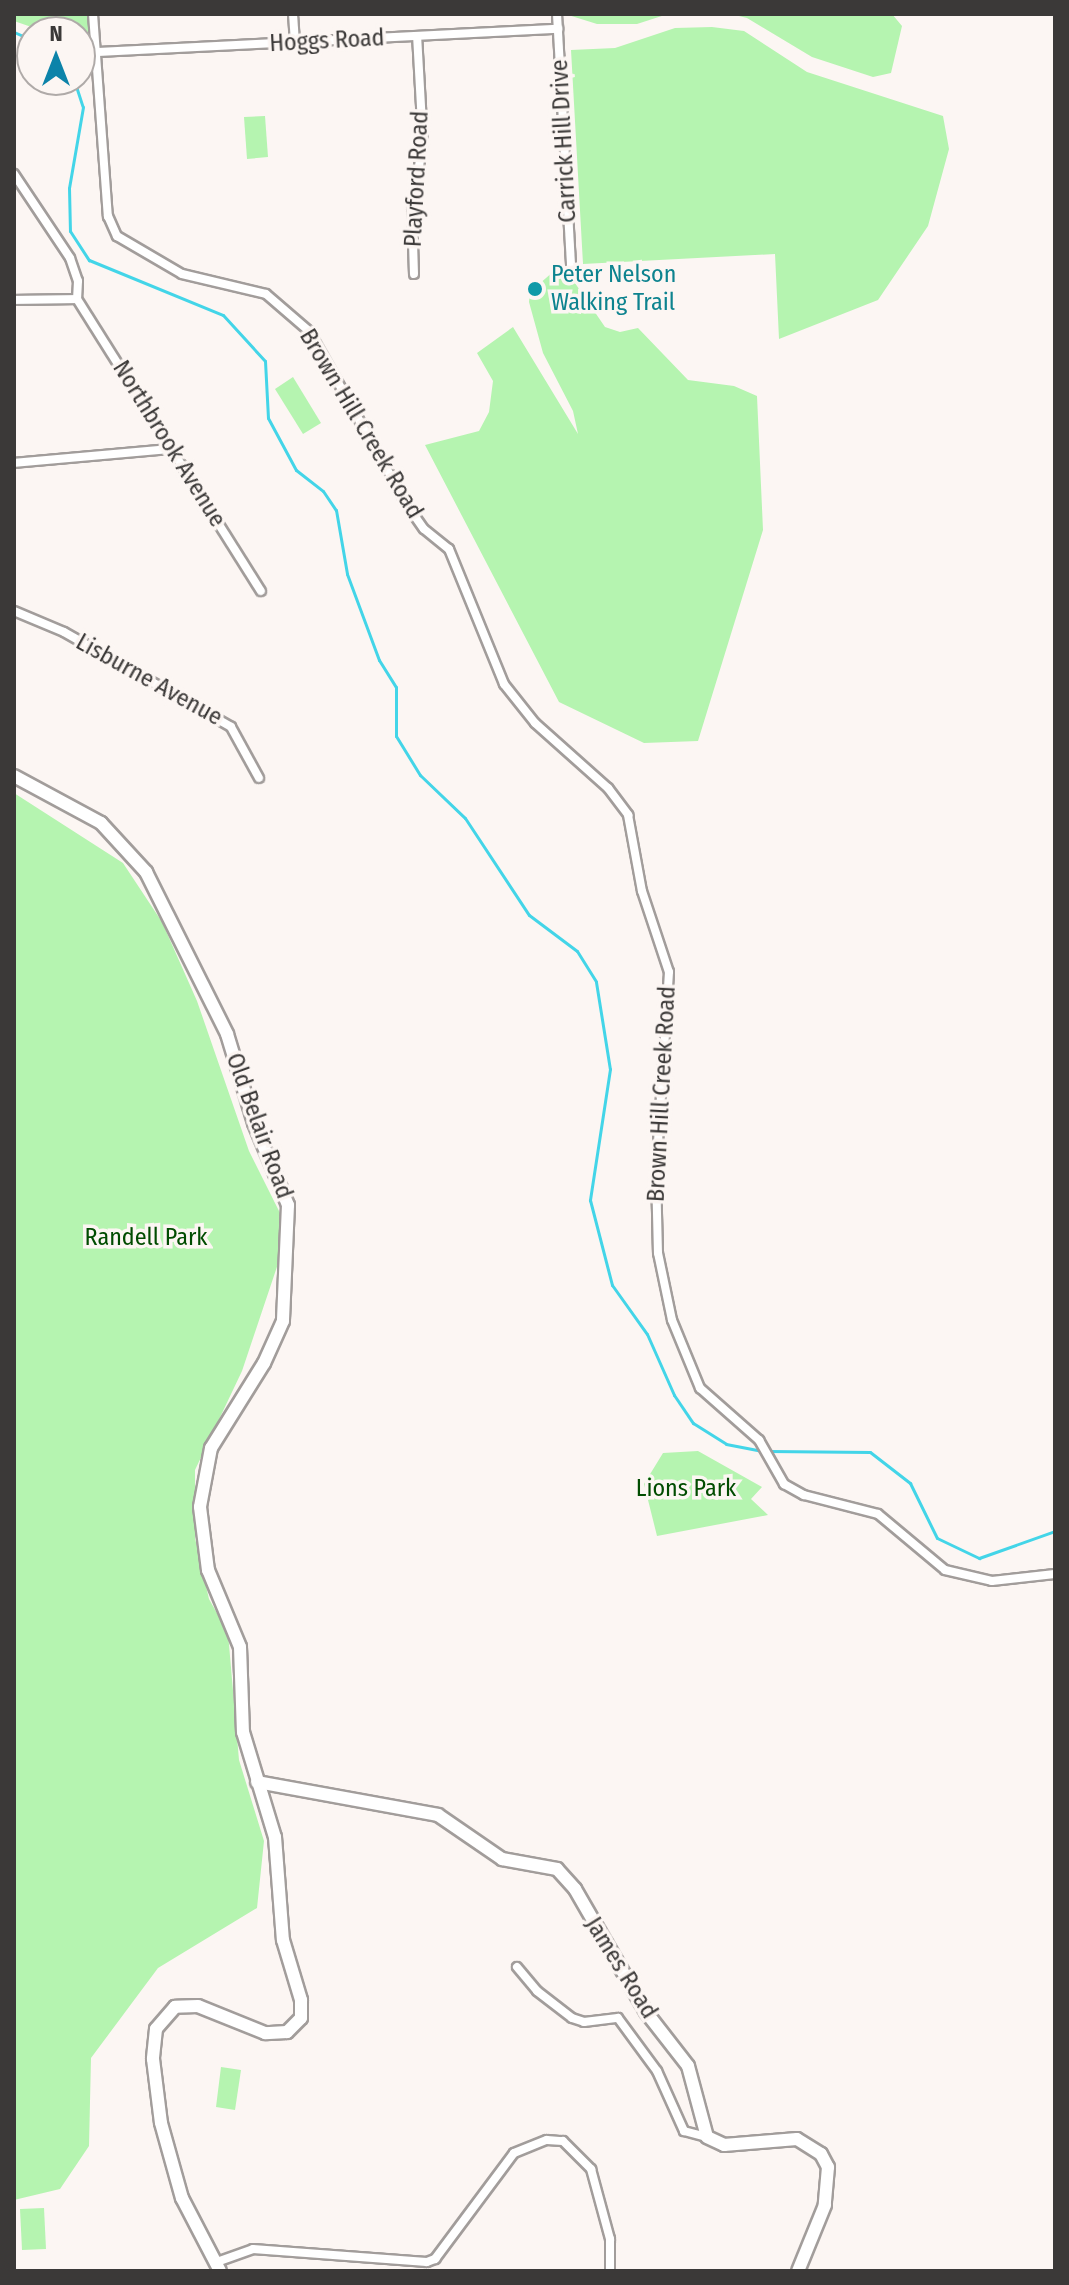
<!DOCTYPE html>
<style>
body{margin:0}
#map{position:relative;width:1069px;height:2285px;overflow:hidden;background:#fcf6f3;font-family:"Fira Sans Condensed",sans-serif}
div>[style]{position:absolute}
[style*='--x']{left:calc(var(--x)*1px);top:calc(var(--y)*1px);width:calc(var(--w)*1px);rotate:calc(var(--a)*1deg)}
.green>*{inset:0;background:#b5f4b0}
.stream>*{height:3px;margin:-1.5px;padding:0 1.5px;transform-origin:1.5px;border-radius:1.5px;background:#43d5e8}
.roads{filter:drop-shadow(2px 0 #a29d9b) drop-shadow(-2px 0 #a29d9b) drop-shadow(0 2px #a29d9b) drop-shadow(0 -2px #a29d9b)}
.street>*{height:8px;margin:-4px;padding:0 4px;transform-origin:4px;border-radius:4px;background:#fff}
.secondary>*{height:12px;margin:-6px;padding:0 6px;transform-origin:6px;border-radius:6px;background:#fff}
.dots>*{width:22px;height:22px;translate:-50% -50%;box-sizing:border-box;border:4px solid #fcf6f3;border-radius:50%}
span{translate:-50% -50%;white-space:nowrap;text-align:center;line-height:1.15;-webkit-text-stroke:7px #fcf6f3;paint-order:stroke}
.street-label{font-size:24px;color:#3b3938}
.culture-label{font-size:24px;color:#0d838f}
.left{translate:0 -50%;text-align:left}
.park-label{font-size:24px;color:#014c01}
.frame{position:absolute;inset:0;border:16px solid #3b3938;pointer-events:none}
.north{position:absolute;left:16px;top:16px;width:80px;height:80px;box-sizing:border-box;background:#fcf6f3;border:2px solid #afaaa8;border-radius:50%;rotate:0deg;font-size:22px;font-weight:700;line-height:32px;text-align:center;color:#3b3938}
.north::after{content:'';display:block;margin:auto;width:28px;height:36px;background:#0c83a9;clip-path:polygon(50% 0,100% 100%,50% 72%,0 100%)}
</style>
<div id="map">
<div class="green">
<div style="clip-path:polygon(14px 14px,93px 14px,93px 59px,80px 49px,80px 32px,46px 32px,14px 21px)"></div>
<div style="clip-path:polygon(565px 14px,668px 14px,637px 24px,597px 24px)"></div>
<div style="clip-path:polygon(731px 14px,892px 14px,902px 26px,891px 73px,873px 77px,812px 57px,747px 18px)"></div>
<div style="clip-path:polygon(712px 27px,744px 31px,807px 72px,943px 116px,949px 149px,928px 226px,878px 300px,779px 339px,775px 254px,583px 264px,571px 50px,615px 48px,675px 28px)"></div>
<div style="clip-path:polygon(265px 116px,268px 157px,247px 159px,244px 117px)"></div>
<div style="clip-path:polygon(562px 264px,605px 327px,620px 332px,638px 328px,688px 380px,734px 386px,757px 396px,763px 530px,698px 741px,644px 743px,559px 702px,425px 445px,479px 431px,489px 412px,493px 381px,477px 353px,513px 327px,578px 434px,573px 411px,543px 353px,529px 302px,530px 292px)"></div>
<div style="clip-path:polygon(293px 377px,321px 423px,303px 434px,275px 389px)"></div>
<div style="clip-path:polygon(14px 793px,123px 863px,162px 922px,197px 1001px,249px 1151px,289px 1231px,242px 1371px,195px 1470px,195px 1538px,209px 1599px,228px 1633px,239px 1760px,264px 1841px,257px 1908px,158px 1968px,91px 2058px,89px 2146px,60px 2189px,14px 2200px)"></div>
<div style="clip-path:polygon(698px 1451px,762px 1487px,751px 1499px,768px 1515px,657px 1536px,644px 1484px,663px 1453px)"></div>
<div style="clip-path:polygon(221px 2067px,241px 2070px,235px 2110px,216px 2107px)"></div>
<div style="clip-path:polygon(44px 2208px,46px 2249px,22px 2250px,20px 2209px)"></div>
</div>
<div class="stream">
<div style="--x:14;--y:32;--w:20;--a:24"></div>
<div style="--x:74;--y:80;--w:28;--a:72"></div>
<div style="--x:83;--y:107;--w:82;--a:99.8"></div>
<div style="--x:69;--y:188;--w:43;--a:88.7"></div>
<div style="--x:70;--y:231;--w:35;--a:57"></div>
<div style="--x:89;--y:260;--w:145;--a:22.3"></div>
<div style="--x:223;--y:315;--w:62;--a:47.6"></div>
<div style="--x:265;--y:361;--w:57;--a:87"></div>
<div style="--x:268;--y:418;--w:59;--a:61.7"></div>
<div style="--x:296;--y:470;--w:34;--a:38"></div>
<div style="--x:323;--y:491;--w:23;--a:56"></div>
<div style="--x:336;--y:510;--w:65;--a:80.2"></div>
<div style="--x:347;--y:574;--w:92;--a:69.6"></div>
<div style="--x:379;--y:660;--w:32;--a:58"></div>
<div style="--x:396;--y:687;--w:49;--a:90"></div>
<div style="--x:396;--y:736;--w:46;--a:58.4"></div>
<div style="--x:420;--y:775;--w:62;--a:43.7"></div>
<div style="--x:465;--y:818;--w:116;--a:56.6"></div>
<div style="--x:529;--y:915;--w:60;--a:36.9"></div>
<div style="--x:577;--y:951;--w:36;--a:58"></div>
<div style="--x:596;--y:982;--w:88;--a:80.9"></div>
<div style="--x:610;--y:1069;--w:133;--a:98.7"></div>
<div style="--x:590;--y:1200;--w:88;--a:75.5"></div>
<div style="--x:612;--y:1285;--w:60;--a:54.5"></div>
<div style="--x:647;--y:1334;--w:67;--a:66.1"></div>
<div style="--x:674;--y:1395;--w:34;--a:56"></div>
<div style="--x:693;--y:1423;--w:39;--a:32"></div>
<div style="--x:726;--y:1444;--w:37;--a:11"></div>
<div style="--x:769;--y:1451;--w:101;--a:0.6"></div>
<div style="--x:870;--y:1452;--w:51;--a:37.8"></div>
<div style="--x:910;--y:1483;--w:61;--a:63.9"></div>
<div style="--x:937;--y:1538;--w:47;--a:25.5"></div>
<div style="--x:979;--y:1558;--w:81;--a:-19.6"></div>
</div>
<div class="roads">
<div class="street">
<div style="--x:93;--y:14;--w:203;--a:85.8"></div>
<div style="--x:108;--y:216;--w:22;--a:66"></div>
<div style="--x:117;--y:236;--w:75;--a:30.3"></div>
<div style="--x:182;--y:274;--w:86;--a:13.4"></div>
<div style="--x:266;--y:294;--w:57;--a:40.7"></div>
<div style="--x:309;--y:331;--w:200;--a:60.6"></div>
<div style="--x:407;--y:505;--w:29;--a:55"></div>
<div style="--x:424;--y:529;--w:32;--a:39"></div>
<div style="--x:449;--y:549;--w:146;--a:67.8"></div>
<div style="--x:504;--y:684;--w:50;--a:51.5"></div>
<div style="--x:535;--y:723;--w:98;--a:41.7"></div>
<div style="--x:608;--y:788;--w:34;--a:53"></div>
<div style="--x:628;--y:815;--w:77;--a:79.6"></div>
<div style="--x:642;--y:891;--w:85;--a:71.6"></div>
<div style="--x:669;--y:972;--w:200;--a:93.7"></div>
<div style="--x:656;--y:1172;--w:81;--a:88.6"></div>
<div style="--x:658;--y:1253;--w:68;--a:78.2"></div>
<div style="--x:672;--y:1320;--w:74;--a:67.6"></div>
<div style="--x:700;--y:1388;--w:79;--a:41.4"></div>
<div style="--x:759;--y:1440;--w:51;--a:60.4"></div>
<div style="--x:784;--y:1484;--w:23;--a:29"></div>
<div style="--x:804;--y:1495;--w:76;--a:14.4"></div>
<div style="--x:878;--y:1514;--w:87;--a:39.9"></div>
<div style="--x:945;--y:1570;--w:48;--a:13.2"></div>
<div style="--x:992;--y:1581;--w:63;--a:-6.3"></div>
<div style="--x:293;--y:14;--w:29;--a:86"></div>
<div style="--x:557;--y:14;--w:253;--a:86.8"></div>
<div style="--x:97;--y:52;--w:462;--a:-2.9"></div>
<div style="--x:14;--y:174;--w:101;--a:56.3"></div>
<div style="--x:70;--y:258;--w:24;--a:71"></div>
<div style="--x:78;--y:281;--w:18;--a:93"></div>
<div style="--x:414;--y:274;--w:65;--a:-91.8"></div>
<div style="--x:412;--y:209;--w:68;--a:-80.7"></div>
<div style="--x:423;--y:142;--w:106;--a:-93.2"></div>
<div style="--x:77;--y:299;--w:345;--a:57.8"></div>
<div style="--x:14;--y:300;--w:63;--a:-0.9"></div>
<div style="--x:14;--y:463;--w:158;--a:-5.1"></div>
<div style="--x:14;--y:611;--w:54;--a:22.8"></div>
<div style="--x:64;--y:632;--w:192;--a:29.6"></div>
<div style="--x:231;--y:727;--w:58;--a:61.2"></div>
<div style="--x:517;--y:1967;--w:31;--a:50"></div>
<div style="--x:537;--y:1991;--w:44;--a:37.6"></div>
<div style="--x:572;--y:2018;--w:13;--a:18"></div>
<div style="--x:584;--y:2022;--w:34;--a:-7"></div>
<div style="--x:618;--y:2018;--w:66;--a:53.7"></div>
<div style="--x:657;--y:2071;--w:66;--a:65.8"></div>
<div style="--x:684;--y:2131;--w:24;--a:15"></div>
<div style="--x:214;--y:2263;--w:41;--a:-19.7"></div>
<div style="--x:253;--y:2249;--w:174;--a:4.3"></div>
<div style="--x:427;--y:2262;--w:9;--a:-21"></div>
<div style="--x:435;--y:2259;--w:132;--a:-53.3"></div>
<div style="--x:514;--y:2153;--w:35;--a:-22"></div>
<div style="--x:547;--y:2140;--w:16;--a:4"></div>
<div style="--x:563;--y:2141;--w:40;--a:45"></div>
<div style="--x:591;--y:2169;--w:73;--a:74.8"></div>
<div style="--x:610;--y:2239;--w:32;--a:90"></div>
</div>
<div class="secondary">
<div style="--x:14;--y:776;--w:99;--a:28.4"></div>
<div style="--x:101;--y:823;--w:67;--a:47.4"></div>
<div style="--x:146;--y:872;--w:181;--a:63.4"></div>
<div style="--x:227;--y:1034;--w:93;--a:73.1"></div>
<div style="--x:254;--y:1123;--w:89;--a:67.5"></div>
<div style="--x:288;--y:1205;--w:116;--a:92.5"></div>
<div style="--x:283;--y:1321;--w:46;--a:114.3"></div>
<div style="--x:264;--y:1363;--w:100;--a:121.9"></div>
<div style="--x:211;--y:1448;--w:60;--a:100.6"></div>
<div style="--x:200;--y:1507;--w:64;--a:82.8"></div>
<div style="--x:208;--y:1570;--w:83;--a:67.4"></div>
<div style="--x:240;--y:1647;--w:85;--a:88"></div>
<div style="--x:243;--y:1732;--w:110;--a:73.1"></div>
<div style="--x:275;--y:1837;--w:103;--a:85.6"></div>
<div style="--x:283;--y:1940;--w:63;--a:73.3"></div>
<div style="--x:301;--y:2000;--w:18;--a:90"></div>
<div style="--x:301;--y:2018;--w:20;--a:135"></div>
<div style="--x:287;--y:2032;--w:22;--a:177"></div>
<div style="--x:265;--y:2033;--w:72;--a:-158.1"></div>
<div style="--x:198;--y:2006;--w:23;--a:178"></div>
<div style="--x:175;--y:2007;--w:29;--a:131"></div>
<div style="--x:156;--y:2029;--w:30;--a:96"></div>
<div style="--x:153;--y:2059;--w:64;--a:82.9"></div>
<div style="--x:161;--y:2123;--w:78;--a:74.4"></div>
<div style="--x:182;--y:2198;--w:82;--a:62.5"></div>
<div style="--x:257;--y:1782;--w:184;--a:10.3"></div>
<div style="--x:438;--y:1815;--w:78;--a:34.5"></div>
<div style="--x:502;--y:1859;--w:56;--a:10.3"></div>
<div style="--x:557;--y:1869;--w:27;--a:48"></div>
<div style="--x:575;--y:1889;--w:142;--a:60"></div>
<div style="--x:646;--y:2012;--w:68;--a:52.1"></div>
<div style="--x:688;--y:2066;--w:73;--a:75"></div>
<div style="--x:707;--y:2137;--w:19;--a:25"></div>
<div style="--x:724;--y:2145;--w:73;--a:-4.7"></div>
<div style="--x:797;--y:2139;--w:28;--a:32"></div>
<div style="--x:821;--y:2154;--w:15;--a:62"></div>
<div style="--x:828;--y:2167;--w:38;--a:95"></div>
<div style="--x:825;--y:2205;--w:71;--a:112.2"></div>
</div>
</div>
<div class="dots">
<div style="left:535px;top:289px;background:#0f9aa8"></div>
</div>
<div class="street-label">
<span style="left:327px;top:41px;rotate:-3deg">Hoggs Road</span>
<span style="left:564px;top:141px;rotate:-93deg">Carrick Hill Drive</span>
<span style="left:417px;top:179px;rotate:-87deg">Playford Road</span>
<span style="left:361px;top:424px;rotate:59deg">Brown Hill Creek Road</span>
<span style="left:169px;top:444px;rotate:58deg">Northbrook Avenue</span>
<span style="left:149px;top:680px;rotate:29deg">Lisburne Avenue</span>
<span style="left:662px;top:1094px;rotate:-87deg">Brown Hill Creek Road</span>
<span style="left:259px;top:1126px;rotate:70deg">Old Belair Road</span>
<span style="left:621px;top:1968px;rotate:58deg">James Road</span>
</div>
<div class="culture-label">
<span class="left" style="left:551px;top:289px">Peter Nelson<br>Walking Trail</span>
</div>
<div class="park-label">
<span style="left:146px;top:1238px">Randell Park</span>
<span style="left:686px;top:1489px">Lions Park</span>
</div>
<div class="frame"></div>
<div class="north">N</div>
</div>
